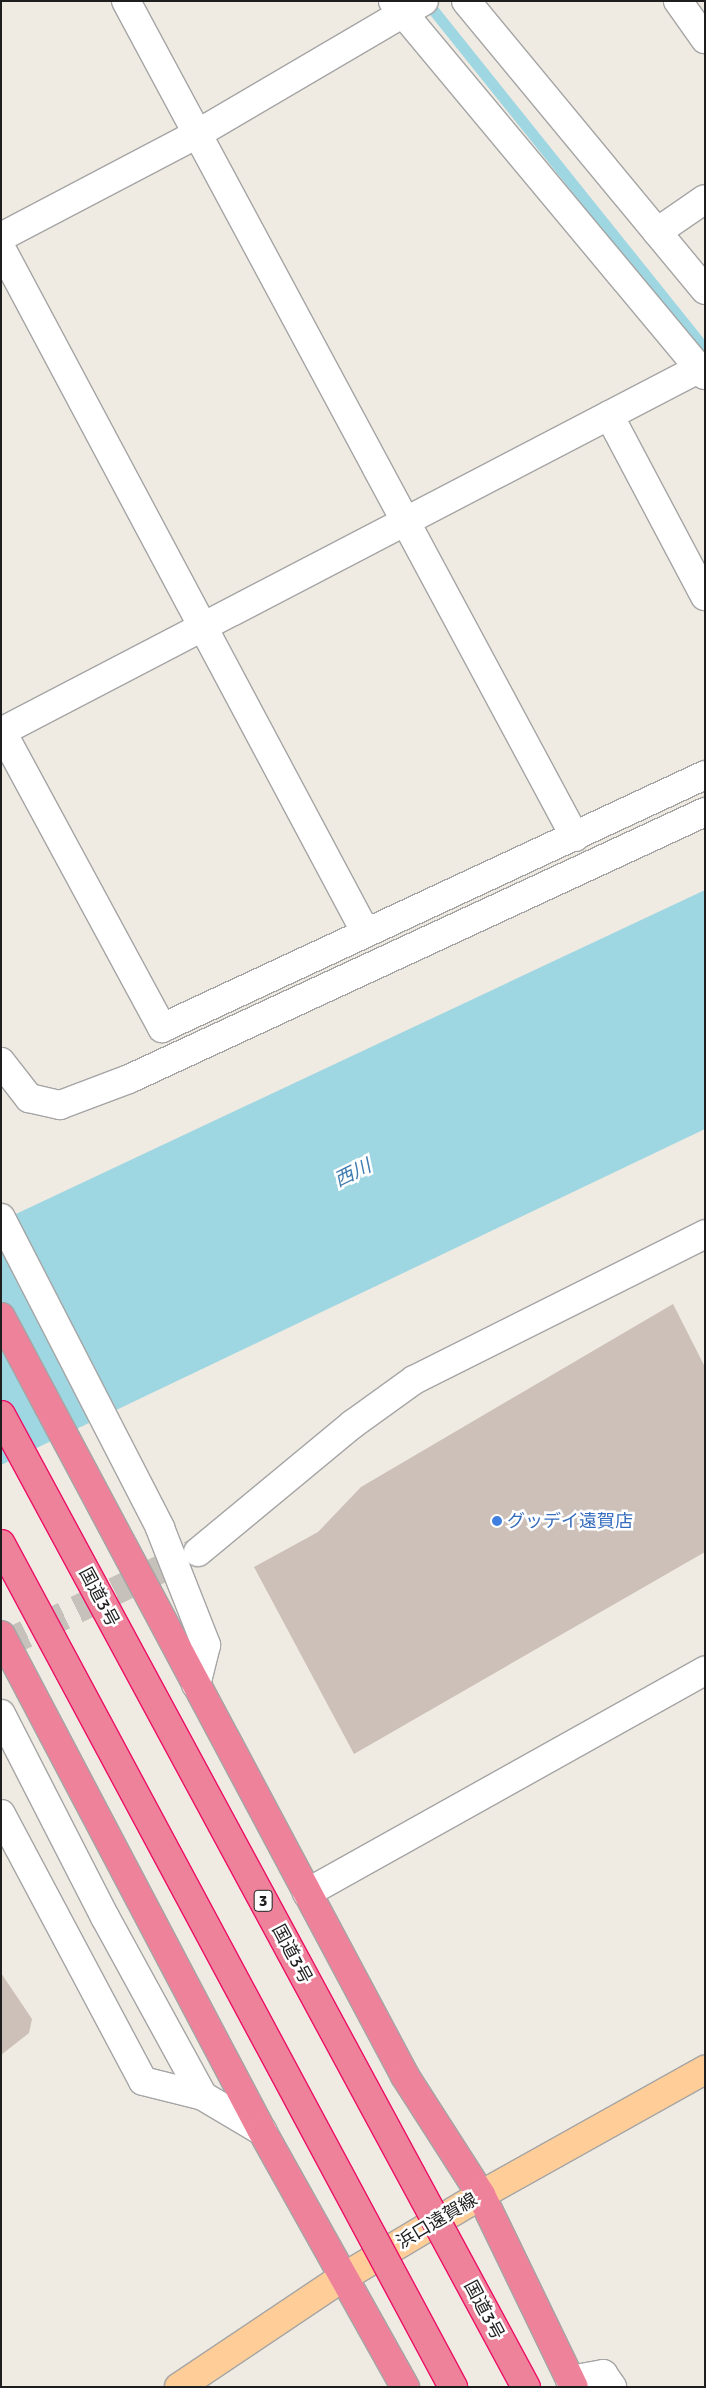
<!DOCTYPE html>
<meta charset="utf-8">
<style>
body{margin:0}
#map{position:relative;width:706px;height:2388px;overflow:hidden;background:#f0ebe2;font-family:Signika,"Noto Sans JP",sans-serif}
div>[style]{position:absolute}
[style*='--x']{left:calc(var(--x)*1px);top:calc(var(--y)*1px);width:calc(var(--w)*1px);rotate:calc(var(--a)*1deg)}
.water>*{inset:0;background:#9ed6e2}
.stream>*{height:11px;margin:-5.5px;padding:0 5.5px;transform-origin:5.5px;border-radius:5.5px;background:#9ed6e2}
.building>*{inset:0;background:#ccc0b8}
.minor-tunnel>*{height:28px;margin-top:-14px;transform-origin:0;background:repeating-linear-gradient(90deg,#c6c2bb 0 28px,transparent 0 42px)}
.roads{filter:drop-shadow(1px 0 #a5a5a5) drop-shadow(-1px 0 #a5a5a5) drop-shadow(0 1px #a5a5a5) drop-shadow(0 -1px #a5a5a5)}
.minor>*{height:28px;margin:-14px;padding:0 14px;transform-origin:14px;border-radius:14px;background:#fff}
.major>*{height:28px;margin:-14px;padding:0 14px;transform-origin:14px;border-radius:14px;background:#ffce98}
.highway>*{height:28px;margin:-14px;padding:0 14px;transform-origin:14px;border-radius:14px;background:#ef829b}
.bridges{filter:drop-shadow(1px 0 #eb1267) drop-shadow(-1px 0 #eb1267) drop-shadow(0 1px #eb1267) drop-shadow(0 -1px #eb1267)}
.highway-bridge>*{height:28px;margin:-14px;padding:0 14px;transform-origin:14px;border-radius:14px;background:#ef829b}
.dots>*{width:14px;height:14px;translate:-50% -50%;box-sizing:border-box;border:2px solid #fff;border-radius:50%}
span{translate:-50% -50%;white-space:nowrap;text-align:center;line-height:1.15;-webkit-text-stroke:5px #fff;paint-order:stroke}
.shield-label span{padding:1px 4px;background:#fff;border:1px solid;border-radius:4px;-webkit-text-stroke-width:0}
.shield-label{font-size:16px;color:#1e1e1e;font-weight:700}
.shop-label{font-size:18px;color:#366cbe}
.left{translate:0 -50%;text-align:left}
.street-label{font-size:18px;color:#1e1e1e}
.water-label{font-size:19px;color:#3e7baf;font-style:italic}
.frame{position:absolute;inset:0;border:2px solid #1e1e1e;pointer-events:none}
</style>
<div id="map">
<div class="water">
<div style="clip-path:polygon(705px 890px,705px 1129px,1px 1465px,1px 1221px)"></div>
</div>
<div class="stream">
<div style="--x:426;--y:1;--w:446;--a:51.3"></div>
</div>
<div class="building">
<div style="clip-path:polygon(673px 1304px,705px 1367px,705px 1552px,354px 1754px,254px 1567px,318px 1532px,361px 1487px)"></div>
<div style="clip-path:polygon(1px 1973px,32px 2019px,29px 2033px,1px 2055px)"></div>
</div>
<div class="minor-tunnel">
<div style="--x:1;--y:1646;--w:214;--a:-25.7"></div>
</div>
<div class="roads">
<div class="minor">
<div style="--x:126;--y:1;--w:949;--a:61.76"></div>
<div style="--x:393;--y:1;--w:487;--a:50.2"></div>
<div style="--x:466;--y:1;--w:375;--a:50.4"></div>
<div style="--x:678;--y:1;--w:47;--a:54.6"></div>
<div style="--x:657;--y:232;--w:58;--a:-34.5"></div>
<div style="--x:1;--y:237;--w:221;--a:-27.7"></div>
<div style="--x:197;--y:134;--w:263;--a:-30.4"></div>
<div style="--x:1;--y:248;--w:776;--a:61.95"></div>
<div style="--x:609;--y:415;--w:205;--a:62.1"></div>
<div style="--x:1;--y:730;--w:339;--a:61.6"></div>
<div style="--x:162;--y:1028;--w:599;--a:-24.98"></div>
<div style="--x:1;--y:732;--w:788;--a:-27.51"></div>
<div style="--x:1;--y:1062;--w:46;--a:52.1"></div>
<div style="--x:29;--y:1098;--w:32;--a:13"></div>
<div style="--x:60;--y:1105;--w:74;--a:-20.6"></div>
<div style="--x:129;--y:1079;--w:635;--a:-24.87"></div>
<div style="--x:1;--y:1218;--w:348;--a:62.8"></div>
<div style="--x:160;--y:1528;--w:126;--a:68.5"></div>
<div style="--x:206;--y:1645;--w:41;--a:104"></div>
<div style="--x:198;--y:1552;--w:201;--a:-39.6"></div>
<div style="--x:353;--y:1424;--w:75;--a:-35.8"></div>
<div style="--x:414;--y:1380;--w:326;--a:-26.6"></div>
<div style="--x:1;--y:1714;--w:228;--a:62.9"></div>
<div style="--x:105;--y:1917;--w:204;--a:61.3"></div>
<div style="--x:1;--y:1814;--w:302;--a:62"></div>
<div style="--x:143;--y:2081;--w:62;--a:14"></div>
<div style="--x:203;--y:2096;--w:69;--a:30.7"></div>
<div style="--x:307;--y:1893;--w:456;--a:-29.2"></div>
<div style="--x:570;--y:2380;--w:34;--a:-10"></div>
<div style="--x:603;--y:2374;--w:16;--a:55"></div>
</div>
<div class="major">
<div style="--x:179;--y:2387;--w:196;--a:-33.8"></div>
<div style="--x:342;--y:2278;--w:162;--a:-30.8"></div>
<div style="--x:481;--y:2195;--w:257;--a:-29.2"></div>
</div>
<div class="highway">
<div style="--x:1;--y:1317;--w:860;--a:61.97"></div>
<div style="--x:405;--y:2076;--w:141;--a:57.4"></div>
<div style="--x:481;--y:2195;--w:213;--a:64.2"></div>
<div style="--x:1;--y:1635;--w:560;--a:62.25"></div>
<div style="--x:262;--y:2131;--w:293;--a:60.8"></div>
</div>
</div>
<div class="bridges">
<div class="highway-bridge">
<div style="--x:1;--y:1415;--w:1105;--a:61.63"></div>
<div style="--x:1;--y:1544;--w:957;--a:61.8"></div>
</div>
</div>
<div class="dots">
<div style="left:497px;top:1521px;background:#3f7fe0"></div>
</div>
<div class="shield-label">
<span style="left:263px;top:1901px">3</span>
</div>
<div class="shop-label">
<span class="left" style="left:507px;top:1521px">グッデイ遠賀店</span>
</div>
<div class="street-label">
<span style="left:99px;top:1597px;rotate:62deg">国道3号</span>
<span style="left:292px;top:1954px;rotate:62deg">国道3号</span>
<span style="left:437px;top:2221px;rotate:-31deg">浜口遠賀線</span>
<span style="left:484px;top:2310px;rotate:62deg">国道3号</span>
</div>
<div class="water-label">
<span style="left:353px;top:1174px;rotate:-26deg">西川</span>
</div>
<div class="frame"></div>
</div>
